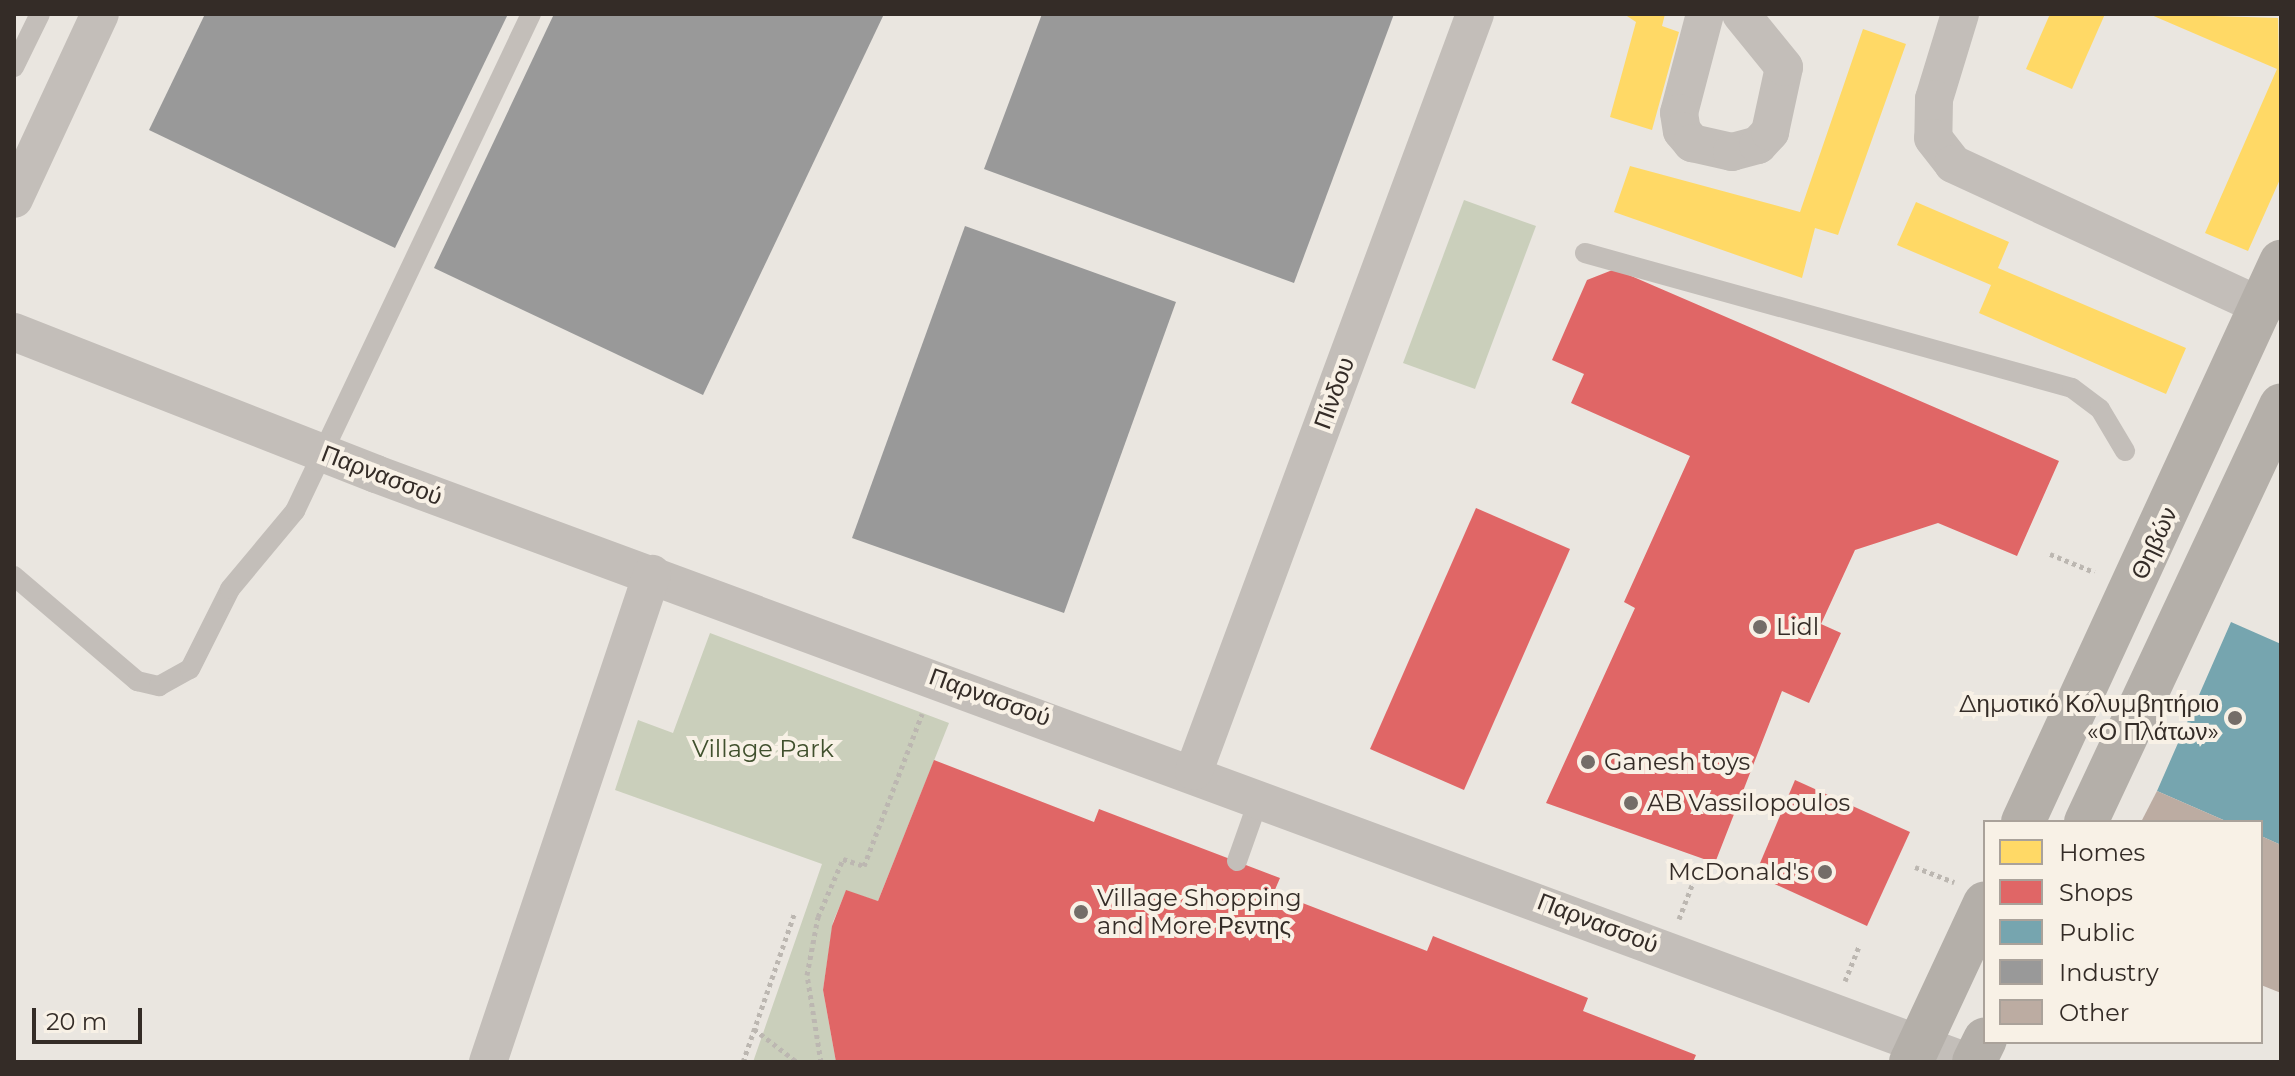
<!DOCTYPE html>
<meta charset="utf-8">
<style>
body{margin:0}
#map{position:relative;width:2295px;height:1076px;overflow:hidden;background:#eae6e0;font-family:Montserrat,sans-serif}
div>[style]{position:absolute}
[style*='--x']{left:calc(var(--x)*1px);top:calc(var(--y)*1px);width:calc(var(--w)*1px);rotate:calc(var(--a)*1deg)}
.green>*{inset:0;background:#cacfbb}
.homes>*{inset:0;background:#ffd966}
.shops>*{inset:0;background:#e06666}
.public>*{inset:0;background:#76a5af}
.industry>*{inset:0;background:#999}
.building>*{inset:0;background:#bcaca2}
.path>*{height:5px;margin-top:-2.5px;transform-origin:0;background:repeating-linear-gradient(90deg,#bcb7b1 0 4px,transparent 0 8px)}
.lane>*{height:20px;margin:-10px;padding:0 10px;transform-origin:10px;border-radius:10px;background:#c3beb9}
.street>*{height:38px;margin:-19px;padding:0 19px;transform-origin:19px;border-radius:19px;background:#c3beb9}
.secondary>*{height:44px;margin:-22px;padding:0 22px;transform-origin:22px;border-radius:22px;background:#b4afa9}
.dots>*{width:22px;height:22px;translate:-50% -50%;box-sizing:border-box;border:4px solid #f8f1e6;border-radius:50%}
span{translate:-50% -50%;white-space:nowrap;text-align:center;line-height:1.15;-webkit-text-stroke:8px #f8f1e6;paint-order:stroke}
.street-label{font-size:24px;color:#342c27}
.poi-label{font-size:24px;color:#342c27}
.left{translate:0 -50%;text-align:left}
.right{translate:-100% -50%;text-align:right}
.park-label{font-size:24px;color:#40502d}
.frame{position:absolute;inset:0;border:16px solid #342c27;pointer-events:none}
.legend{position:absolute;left:1983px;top:820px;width:280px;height:224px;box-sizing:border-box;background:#f8f1e6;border:2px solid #aaa29a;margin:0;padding:10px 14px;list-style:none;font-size:24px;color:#342c27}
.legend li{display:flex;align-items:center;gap:16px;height:40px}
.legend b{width:40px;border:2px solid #aaa29a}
.scale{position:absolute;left:32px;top:1008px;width:110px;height:36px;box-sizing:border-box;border:4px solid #342c27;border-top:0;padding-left:10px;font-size:24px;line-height:28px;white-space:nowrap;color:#342c27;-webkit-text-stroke:6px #f8f1e6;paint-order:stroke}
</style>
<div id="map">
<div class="green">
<div style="clip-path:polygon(1464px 200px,1536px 226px,1475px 389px,1403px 363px)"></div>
<div style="clip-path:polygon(710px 633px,949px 723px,878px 901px,846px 891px,833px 922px,823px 990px,836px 1062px,753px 1062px,822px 864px,615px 790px,638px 720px,673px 733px)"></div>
</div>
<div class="homes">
<div style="clip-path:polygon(1624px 14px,1665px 14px,1662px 26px,1679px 32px,1652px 130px,1610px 117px,1636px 22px)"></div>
<div style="clip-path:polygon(2050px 14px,2105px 14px,2072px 89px,2026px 69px)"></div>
<div style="clip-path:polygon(2149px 14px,2278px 18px,2281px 177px,2248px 251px,2205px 233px,2277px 69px)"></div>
<div style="clip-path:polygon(1863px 29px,1906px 44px,1838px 235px,1815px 228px,1802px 278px,1614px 212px,1630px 166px,1800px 212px)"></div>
<div style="clip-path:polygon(1916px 202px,2009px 242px,1998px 268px,2186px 348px,2166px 394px,1979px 313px,1991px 285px,1897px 245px)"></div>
</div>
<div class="shops">
<div style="clip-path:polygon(1615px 269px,2059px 461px,2017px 556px,1938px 523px,1855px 550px,1821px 624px,1841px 633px,1809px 703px,1782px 691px,1715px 863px,1546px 803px,1635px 608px,1624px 602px,1690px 456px,1571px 403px,1584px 374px,1552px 360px,1587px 280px)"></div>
<div style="clip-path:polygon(1476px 508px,1570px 549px,1464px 790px,1370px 749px)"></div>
<div style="clip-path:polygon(934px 760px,1094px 822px,1099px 809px,1280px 878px,1274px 892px,1427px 951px,1433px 936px,1588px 998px,1583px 1011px,1696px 1055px,1693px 1062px,836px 1062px,823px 990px,832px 926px,846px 890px,878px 901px)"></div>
<div style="clip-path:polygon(1795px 780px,1910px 832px,1867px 926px,1755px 875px)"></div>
</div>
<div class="public">
<div style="clip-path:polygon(2231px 622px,2281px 644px,2281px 845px,2261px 836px,2261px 822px,2228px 822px,2157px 791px)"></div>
</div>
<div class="industry">
<div style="clip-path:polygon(205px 14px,508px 14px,395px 248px,149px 130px)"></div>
<div style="clip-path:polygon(554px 14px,884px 14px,703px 395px,434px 268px)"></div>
<div style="clip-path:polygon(1042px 14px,1394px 14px,1294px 283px,984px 169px)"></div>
<div style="clip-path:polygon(965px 226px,1176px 302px,1064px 613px,852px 538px)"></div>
</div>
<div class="building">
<div style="clip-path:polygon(2157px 791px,2228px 822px,2141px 822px)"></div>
<div style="clip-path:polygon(2261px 836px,2281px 845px,2281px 993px,2261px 985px)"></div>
</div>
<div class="path">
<div style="--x:2050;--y:554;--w:48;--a:22.2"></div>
<div style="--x:1915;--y:867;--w:42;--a:21"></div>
<div style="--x:1679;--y:919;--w:39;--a:-69"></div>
<div style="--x:1845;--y:981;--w:38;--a:-68"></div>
<div style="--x:754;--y:1029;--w:54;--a:37.5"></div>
<div style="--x:743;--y:1062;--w:159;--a:-70.9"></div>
<div style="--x:821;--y:1062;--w:88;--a:-99.1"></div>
<div style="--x:807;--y:975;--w:59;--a:-79.3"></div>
<div style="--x:818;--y:917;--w:63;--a:-66.7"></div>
<div style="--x:843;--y:859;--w:22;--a:18"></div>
<div style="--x:864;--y:866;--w:163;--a:-69.1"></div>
</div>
<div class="lane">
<div style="--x:14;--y:67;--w:59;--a:-63.9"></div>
<div style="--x:1585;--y:253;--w:505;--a:15.49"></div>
<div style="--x:2072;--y:388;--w:35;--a:37"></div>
<div style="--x:2100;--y:409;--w:49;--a:59.2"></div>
<div style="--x:14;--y:576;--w:162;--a:40.5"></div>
<div style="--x:137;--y:681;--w:23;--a:13"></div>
<div style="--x:159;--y:686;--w:35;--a:-29"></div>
<div style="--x:190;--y:669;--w:89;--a:-63.4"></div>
<div style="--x:230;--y:589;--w:102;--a:-50.2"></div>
<div style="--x:295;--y:511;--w:550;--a:-64.6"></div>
<div style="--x:1237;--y:861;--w:69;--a:-70.5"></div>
</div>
<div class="street">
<div style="--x:1705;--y:14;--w:102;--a:104.7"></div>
<div style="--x:1679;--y:113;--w:18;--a:81"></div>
<div style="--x:1682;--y:131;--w:16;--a:50"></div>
<div style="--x:1692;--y:143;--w:41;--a:12.7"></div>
<div style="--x:1732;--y:152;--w:27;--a:-15"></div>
<div style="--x:1758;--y:145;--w:18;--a:-47"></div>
<div style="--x:1770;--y:132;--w:66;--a:-77.8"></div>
<div style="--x:1784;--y:67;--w:68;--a:-129.1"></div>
<div style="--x:1960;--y:14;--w:89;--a:107"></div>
<div style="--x:1934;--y:99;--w:39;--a:91"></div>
<div style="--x:1933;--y:138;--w:33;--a:52"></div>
<div style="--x:1953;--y:164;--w:343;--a:24.8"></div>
<div style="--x:14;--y:199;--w:204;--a:-65.1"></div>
<div style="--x:14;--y:332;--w:389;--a:21.4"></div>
<div style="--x:376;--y:474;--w:1696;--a:20.28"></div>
<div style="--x:1194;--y:771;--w:807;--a:-69.63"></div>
<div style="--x:488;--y:1062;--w:515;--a:-71.42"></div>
</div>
<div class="secondary">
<div style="--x:2023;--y:822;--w:617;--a:-65.26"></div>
<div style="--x:2086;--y:822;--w:460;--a:-64.9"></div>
<div style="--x:1911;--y:1062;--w:175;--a:-65"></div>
<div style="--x:1974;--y:1062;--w:25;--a:-64"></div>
</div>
<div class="dots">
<div style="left:1760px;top:627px;background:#746d68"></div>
<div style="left:2235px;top:718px;background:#746d68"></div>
<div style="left:1588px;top:762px;background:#746d68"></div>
<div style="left:1631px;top:803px;background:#746d68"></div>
<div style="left:1825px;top:872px;background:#746d68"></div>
<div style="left:1081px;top:912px;background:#746d68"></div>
</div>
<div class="street-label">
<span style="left:1334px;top:393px;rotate:-70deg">Πίνδου</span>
<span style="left:382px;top:475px;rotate:21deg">Παρνασσού</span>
<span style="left:2154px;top:543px;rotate:-65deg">Θηβών</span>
<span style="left:990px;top:697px;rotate:20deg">Παρνασσού</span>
<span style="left:1598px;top:923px;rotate:21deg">Παρνασσού</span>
</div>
<div class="poi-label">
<span class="left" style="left:1776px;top:627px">Lidl</span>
<span class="right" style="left:2219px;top:718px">Δημοτικό Κολυμβητήριο<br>«Ο Πλάτων»</span>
<span class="left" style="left:1604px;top:762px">Ganesh toys</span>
<span class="left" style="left:1647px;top:803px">AB Vassilopoulos</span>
<span class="right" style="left:1809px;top:872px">McDonald's</span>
<span class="left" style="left:1097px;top:912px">Village Shopping<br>and More Ρεντης</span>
</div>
<div class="park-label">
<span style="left:763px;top:749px">Village Park</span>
</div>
<div class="frame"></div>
<ul class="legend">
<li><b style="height:22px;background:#ffd966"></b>Homes</li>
<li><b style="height:22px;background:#e06666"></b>Shops</li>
<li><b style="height:22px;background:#76a5af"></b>Public</li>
<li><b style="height:22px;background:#999"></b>Industry</li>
<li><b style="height:22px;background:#bcaca2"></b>Other</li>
</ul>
<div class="scale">20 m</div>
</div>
